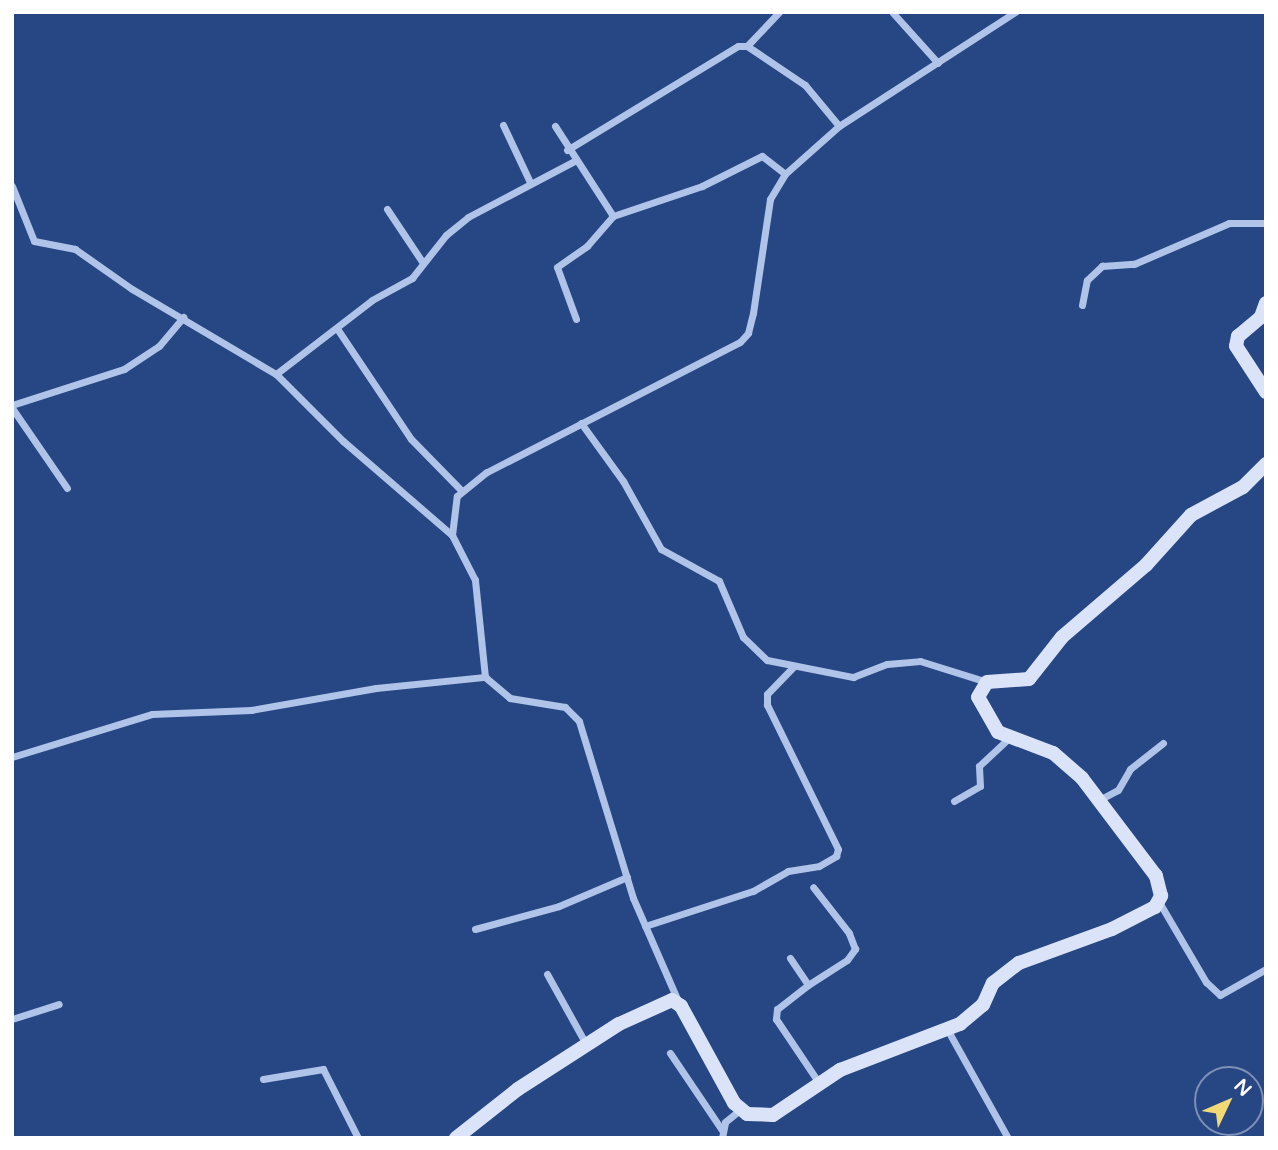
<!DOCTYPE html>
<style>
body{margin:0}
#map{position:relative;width:1278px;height:1150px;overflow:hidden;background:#264684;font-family:"Varela Round",sans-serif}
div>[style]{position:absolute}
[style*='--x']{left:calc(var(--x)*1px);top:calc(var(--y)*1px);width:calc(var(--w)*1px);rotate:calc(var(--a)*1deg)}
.street>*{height:7px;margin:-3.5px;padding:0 3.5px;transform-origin:3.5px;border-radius:3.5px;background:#b0c3e8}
.secondary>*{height:14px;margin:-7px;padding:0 7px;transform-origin:7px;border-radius:7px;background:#dae3f7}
span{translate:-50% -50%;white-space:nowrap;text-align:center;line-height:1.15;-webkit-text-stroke:5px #264684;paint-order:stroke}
.frame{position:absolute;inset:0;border:14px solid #fff;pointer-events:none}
.north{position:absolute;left:1194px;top:1066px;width:70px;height:70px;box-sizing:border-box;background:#264684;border:2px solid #7d90b5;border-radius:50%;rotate:46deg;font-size:19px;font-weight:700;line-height:28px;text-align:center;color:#fff}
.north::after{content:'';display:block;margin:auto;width:24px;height:32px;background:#f1d975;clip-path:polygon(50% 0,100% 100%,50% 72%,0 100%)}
</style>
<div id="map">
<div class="street">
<div style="--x:893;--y:13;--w:67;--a:48"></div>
<div style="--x:747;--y:46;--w:47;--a:-46.7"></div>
<div style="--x:503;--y:125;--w:63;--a:64.7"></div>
<div style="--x:555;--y:126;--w:107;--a:57.2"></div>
<div style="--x:613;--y:216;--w:94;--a:-18.6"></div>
<div style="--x:702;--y:186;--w:67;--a:-26.6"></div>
<div style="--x:762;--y:156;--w:29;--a:38"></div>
<div style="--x:567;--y:150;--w:200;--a:-31.3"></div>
<div style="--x:738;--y:46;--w:9;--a:0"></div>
<div style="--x:747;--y:46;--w:70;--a:33.9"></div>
<div style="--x:805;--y:85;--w:53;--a:50.3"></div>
<div style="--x:12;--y:186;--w:59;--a:68.2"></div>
<div style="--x:34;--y:241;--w:42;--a:11"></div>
<div style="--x:75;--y:249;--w:70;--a:35.1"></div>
<div style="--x:132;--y:289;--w:167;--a:30.6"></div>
<div style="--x:276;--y:374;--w:95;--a:45"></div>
<div style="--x:343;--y:441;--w:144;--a:40.8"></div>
<div style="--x:387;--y:209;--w:65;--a:56.3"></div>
<div style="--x:1082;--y:305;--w:25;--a:-79"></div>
<div style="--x:1087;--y:280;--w:21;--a:-43"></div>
<div style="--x:1102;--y:266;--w:32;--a:-4"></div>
<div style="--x:1134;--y:264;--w:103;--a:-23.3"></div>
<div style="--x:1229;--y:223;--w:37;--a:0"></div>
<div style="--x:576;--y:319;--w:55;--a:-110.1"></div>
<div style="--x:557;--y:267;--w:37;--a:-35"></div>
<div style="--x:587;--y:246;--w:40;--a:-49"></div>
<div style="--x:338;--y:330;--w:131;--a:56.2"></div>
<div style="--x:411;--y:439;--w:71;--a:45.6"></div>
<div style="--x:276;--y:374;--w:121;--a:-37.6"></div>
<div style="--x:372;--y:300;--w:46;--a:-28.8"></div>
<div style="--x:412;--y:278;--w:55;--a:-51.7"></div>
<div style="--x:446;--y:235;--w:28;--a:-39"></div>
<div style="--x:468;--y:217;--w:120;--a:-27.8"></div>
<div style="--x:12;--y:405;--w:118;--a:-17.8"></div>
<div style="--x:124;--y:369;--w:42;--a:-33.3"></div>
<div style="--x:159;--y:346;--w:38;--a:-50"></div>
<div style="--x:12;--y:408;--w:97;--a:55.5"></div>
<div style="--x:581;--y:423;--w:72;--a:54.1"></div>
<div style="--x:623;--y:481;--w:78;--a:60.8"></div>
<div style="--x:661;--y:549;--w:66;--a:28.9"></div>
<div style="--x:719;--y:581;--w:61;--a:66.8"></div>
<div style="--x:743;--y:637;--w:33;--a:44"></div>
<div style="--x:767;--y:660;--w:88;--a:11.2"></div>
<div style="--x:853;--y:677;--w:36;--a:-21"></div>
<div style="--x:887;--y:664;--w:33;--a:-5"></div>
<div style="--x:920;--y:661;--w:70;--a:17.4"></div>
<div style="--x:12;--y:757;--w:146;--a:-17.1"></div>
<div style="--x:152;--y:714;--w:99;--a:-2.3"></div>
<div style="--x:251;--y:710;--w:127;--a:-10"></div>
<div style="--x:376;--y:688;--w:110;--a:-5.8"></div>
<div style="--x:1099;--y:800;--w:21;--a:-28"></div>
<div style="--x:1118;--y:790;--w:24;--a:-60"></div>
<div style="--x:1130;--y:769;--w:42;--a:-38.2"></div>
<div style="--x:954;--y:801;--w:30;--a:-30"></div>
<div style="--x:980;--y:786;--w:20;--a:-93"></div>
<div style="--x:979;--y:766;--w:41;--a:-43"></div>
<div style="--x:1159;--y:902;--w:93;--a:59.6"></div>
<div style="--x:1206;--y:982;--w:19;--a:43"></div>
<div style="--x:1220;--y:995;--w:53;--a:-29.5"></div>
<div style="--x:645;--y:926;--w:114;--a:-18"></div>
<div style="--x:753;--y:891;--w:40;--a:-29.7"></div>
<div style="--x:788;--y:871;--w:31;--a:-9"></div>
<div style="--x:819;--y:866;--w:20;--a:-30"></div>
<div style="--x:836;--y:856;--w:7;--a:-74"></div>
<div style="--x:838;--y:849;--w:161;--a:-116.2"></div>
<div style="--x:767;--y:705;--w:11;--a:-90"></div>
<div style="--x:767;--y:694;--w:39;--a:-46"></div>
<div style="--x:475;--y:929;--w:87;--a:-15.3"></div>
<div style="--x:559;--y:906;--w:74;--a:-23.1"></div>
<div style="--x:790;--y:958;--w:32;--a:56"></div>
<div style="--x:808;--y:985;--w:39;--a:142"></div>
<div style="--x:777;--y:1009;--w:10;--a:96"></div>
<div style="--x:776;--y:1019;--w:77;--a:56.1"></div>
<div style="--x:547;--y:974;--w:82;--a:60.9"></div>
<div style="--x:808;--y:985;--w:46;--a:-32.7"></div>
<div style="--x:847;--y:960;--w:14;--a:-54"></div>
<div style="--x:855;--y:949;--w:17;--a:-111"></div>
<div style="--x:849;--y:933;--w:58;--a:-128"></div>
<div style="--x:678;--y:1001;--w:112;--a:-113.6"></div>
<div style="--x:633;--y:898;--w:185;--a:-107"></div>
<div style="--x:579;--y:721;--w:20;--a:-135"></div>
<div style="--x:565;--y:707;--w:56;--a:-170.7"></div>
<div style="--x:510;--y:698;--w:33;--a:-140"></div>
<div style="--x:485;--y:677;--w:98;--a:-95.9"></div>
<div style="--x:475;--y:580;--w:51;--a:-117.1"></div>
<div style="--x:452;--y:535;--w:39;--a:-83"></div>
<div style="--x:457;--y:496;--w:38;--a:-39"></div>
<div style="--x:487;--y:472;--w:284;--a:-27.2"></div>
<div style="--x:740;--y:342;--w:12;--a:-48"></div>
<div style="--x:748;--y:333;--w:21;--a:-76"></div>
<div style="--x:753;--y:313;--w:115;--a:-81.5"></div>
<div style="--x:770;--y:199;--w:29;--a:-59"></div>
<div style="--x:785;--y:174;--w:72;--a:-41.6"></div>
<div style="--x:839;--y:126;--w:210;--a:-32.9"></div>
<div style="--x:12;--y:1019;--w:49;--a:-17.7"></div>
<div style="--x:947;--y:1029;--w:125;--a:60.8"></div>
<div style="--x:670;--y:1053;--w:93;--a:56"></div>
<div style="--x:263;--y:1079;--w:61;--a:-9.5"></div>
<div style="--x:323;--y:1069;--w:77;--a:63.1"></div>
<div style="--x:722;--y:1138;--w:16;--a:-79"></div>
<div style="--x:725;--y:1122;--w:21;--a:-39"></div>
</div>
<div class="secondary">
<div style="--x:1266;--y:303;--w:15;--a:110"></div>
<div style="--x:1261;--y:317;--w:30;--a:140"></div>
<div style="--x:1238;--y:336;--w:10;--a:101"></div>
<div style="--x:1236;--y:346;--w:55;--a:56.9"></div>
<div style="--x:456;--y:1138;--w:79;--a:-38.3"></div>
<div style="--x:518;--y:1089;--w:120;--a:-32.8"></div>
<div style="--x:619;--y:1024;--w:58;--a:-24.4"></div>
<div style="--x:672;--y:1000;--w:11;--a:34"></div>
<div style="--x:681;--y:1006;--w:111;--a:61.3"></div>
<div style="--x:734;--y:1103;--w:17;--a:40"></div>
<div style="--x:747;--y:1114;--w:26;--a:2"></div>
<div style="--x:773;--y:1115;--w:81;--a:-33.9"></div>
<div style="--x:840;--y:1070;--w:129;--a:-21"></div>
<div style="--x:960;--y:1024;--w:30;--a:-40"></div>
<div style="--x:983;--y:1005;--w:24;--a:-66"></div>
<div style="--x:993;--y:983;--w:33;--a:-38"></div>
<div style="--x:1019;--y:963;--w:99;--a:-20.1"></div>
<div style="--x:1112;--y:929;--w:48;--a:-27.1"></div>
<div style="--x:1155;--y:907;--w:13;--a:-61"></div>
<div style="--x:1161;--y:896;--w:21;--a:-104"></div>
<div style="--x:1156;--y:876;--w:123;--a:-127.1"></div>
<div style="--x:1082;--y:778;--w:38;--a:-139"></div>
<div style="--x:1053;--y:753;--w:59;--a:-159.1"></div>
<div style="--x:998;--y:732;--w:40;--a:-119.7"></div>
<div style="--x:978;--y:697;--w:17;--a:-59"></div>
<div style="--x:987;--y:682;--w:42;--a:-4.1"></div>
<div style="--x:1029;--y:679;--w:53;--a:-51.8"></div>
<div style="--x:1062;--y:637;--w:111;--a:-40.6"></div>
<div style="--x:1146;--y:565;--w:67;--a:-48"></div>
<div style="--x:1191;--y:515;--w:59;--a:-28.3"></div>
<div style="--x:1243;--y:487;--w:33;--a:-45"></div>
</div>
<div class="frame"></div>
<div class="north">N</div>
</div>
